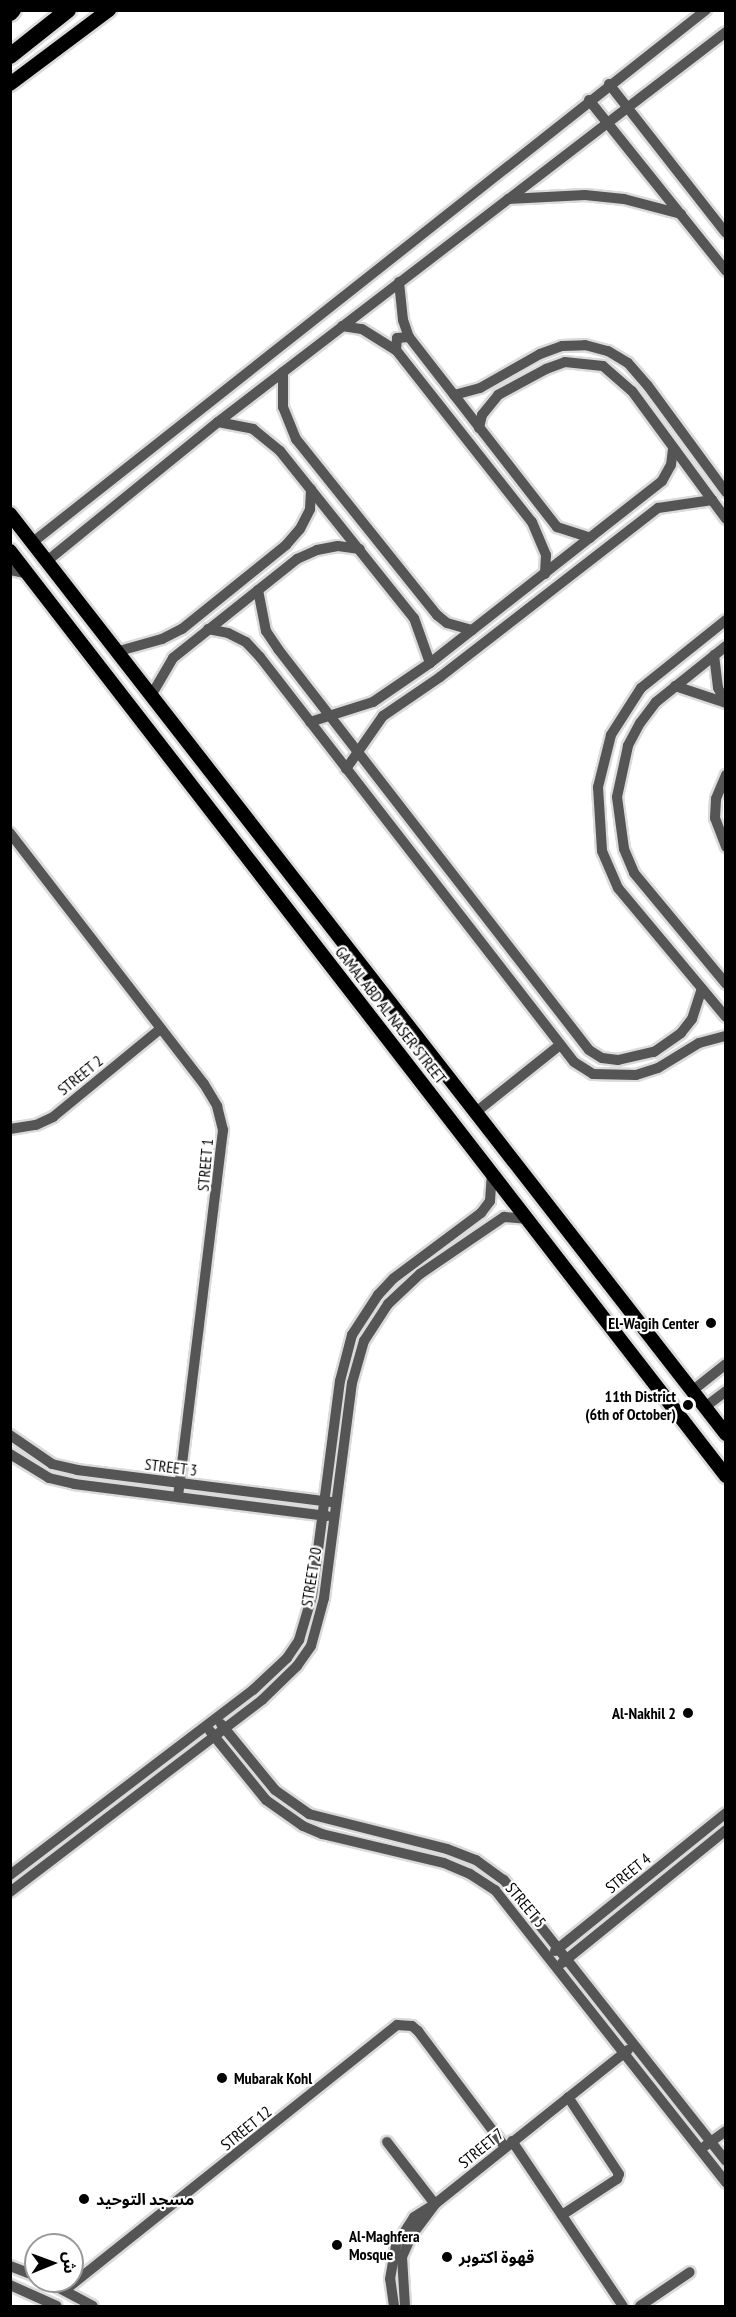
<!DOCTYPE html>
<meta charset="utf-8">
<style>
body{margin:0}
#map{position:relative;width:736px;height:2317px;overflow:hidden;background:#fff;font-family:"PT Sans Narrow","Noto Sans Arabic",sans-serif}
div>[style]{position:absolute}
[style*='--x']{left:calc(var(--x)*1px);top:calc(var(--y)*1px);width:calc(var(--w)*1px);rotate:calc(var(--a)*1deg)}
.roads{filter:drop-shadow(2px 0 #dbdbdb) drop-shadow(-2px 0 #dbdbdb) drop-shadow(0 2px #dbdbdb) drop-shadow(0 -2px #dbdbdb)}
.minor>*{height:10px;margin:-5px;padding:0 5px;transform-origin:5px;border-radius:5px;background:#555}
.major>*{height:14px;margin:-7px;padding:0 7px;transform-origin:7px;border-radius:7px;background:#000}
.highway>*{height:16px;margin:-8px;padding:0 8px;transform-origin:8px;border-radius:8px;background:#000}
.dots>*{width:16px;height:16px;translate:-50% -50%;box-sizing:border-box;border:3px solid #fff;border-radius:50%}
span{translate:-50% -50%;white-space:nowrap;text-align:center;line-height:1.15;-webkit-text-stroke:4.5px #fff;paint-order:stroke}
.street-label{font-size:16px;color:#000}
.poi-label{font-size:16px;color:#000;font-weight:700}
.right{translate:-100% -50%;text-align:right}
.left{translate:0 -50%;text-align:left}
.frame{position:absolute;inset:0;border:12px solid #000;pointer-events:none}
.north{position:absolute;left:24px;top:2233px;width:60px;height:60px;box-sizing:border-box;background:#fff;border:2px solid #999;border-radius:50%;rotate:89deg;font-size:16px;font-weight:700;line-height:24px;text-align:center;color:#000}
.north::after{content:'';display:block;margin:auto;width:21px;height:27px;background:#000;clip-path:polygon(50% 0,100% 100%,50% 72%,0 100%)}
</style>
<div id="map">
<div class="roads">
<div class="minor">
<div style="--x:609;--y:84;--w:189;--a:51.9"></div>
<div style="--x:589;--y:100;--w:219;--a:51.3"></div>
<div style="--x:508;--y:199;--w:77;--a:-3"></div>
<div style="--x:585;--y:195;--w:39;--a:6"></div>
<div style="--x:624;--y:199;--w:59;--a:14.7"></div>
<div style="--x:399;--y:282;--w:38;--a:84"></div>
<div style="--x:403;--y:320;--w:18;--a:71"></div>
<div style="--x:409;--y:337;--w:241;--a:52.1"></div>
<div style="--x:557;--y:527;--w:35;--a:18"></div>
<div style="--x:342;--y:326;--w:20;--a:9"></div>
<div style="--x:362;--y:329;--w:40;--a:32"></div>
<div style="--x:396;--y:350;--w:219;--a:51.7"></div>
<div style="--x:532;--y:522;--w:36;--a:67"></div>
<div style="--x:546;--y:555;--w:19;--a:93"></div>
<div style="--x:396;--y:350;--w:12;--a:-85"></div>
<div style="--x:397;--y:338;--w:12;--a:-5"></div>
<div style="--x:283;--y:372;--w:35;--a:90"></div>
<div style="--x:283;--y:407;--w:35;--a:68"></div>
<div style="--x:296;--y:439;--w:226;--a:51.3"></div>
<div style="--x:437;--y:615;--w:13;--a:39"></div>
<div style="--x:447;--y:623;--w:26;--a:16"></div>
<div style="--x:454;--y:395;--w:27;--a:-15"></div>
<div style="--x:480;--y:388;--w:69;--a:-29.5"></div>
<div style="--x:540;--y:354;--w:23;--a:-20"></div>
<div style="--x:562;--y:346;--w:23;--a:-2"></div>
<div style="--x:585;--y:345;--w:24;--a:15"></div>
<div style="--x:608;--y:351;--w:23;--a:31"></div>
<div style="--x:628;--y:363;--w:30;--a:49"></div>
<div style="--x:648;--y:386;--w:132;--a:53.7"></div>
<div style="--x:218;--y:422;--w:36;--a:11"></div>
<div style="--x:253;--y:429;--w:35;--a:39"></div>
<div style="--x:280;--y:451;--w:214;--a:51.3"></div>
<div style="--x:414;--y:618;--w:48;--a:70.4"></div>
<div style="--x:479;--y:428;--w:13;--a:-77"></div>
<div style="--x:482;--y:415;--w:26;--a:-51"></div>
<div style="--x:498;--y:395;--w:55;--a:-28.4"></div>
<div style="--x:546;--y:369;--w:20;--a:-20"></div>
<div style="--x:565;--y:362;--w:38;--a:6"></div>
<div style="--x:603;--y:366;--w:38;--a:41"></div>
<div style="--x:632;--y:391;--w:159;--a:53.7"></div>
<div style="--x:33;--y:542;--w:858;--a:-38.33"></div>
<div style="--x:47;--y:561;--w:220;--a:-39.1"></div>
<div style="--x:218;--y:422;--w:640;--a:-37.51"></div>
<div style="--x:10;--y:570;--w:19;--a:12"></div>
<div style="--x:258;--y:590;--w:42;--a:79"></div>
<div style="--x:266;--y:631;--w:22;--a:56"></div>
<div style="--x:278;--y:649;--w:507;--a:52.2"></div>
<div style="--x:589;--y:1050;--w:15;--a:32"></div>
<div style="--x:602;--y:1058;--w:16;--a:7"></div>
<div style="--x:618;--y:1060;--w:37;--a:-13"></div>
<div style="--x:654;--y:1052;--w:33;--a:-35"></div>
<div style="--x:681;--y:1033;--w:18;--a:-52"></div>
<div style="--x:692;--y:1019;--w:32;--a:-72"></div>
<div style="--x:726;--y:620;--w:109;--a:141.3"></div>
<div style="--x:641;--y:688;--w:56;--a:122.6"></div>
<div style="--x:611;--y:735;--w:54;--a:104"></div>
<div style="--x:598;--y:787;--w:64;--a:86.4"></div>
<div style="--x:602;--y:851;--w:40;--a:66.6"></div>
<div style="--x:618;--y:888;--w:168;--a:50.1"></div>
<div style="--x:208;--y:629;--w:20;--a:11"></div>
<div style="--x:228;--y:633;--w:20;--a:27"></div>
<div style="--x:246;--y:642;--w:21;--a:47"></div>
<div style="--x:260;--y:657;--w:512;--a:52.21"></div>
<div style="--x:574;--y:1062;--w:22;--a:32"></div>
<div style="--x:593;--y:1074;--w:43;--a:1.3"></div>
<div style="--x:636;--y:1075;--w:23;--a:-18"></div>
<div style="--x:658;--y:1068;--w:48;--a:-31.4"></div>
<div style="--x:699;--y:1043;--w:28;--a:-15"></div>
<div style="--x:726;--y:646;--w:90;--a:141.3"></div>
<div style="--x:656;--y:702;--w:26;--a:127"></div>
<div style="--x:640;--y:723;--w:26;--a:118"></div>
<div style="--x:628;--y:746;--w:52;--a:102.2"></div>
<div style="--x:617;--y:797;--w:52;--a:82.3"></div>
<div style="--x:624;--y:849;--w:26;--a:67"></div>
<div style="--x:634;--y:873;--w:144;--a:50.3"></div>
<div style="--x:119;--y:651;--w:45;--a:-15.6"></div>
<div style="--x:162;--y:639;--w:22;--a:-27"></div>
<div style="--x:182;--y:629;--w:134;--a:-38.9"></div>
<div style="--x:286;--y:545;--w:21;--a:-49"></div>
<div style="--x:300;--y:529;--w:22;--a:-63"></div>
<div style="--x:310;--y:509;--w:20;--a:-87"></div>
<div style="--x:714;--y:655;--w:33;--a:83"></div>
<div style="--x:718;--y:688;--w:17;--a:62"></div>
<div style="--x:675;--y:686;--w:54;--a:18.4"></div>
<div style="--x:152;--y:694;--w:42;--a:-59.7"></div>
<div style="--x:173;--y:658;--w:159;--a:-38.6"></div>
<div style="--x:297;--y:559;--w:22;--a:-24"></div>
<div style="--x:317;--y:550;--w:21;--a:-11"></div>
<div style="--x:338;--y:546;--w:22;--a:8"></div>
<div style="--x:310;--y:722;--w:66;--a:-17.6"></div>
<div style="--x:373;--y:702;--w:69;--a:-34.4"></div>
<div style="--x:430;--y:663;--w:295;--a:-38.1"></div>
<div style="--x:662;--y:481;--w:18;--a:-61"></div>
<div style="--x:671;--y:465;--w:17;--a:-83"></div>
<div style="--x:346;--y:769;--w:65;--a:-55.1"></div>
<div style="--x:383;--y:716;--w:69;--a:-34.4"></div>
<div style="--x:440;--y:677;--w:276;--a:-37.8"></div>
<div style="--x:658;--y:508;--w:55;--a:-8.4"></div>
<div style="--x:726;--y:775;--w:26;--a:113"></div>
<div style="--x:716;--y:799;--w:19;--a:93"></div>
<div style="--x:715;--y:818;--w:31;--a:69"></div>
<div style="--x:10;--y:833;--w:317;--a:52.3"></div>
<div style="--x:204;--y:1084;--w:26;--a:59"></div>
<div style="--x:217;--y:1106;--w:25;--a:76"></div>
<div style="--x:223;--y:1130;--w:370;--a:97"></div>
<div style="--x:476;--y:1112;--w:107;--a:-38.6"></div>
<div style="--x:10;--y:1129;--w:26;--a:-9"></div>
<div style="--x:36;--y:1125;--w:19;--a:-25"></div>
<div style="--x:53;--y:1117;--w:139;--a:-39.4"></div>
<div style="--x:692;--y:1391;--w:43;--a:-38.5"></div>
<div style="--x:705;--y:1407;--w:26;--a:-37"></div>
<div style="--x:10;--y:1435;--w:51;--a:34.6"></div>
<div style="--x:52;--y:1464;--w:26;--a:13"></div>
<div style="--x:77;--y:1470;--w:256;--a:7.2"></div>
<div style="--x:10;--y:1454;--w:46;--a:31.6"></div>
<div style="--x:49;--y:1478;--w:26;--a:13"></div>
<div style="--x:74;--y:1484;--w:255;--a:7.2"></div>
<div style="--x:221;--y:1724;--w:85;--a:50.7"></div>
<div style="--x:275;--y:1790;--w:42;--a:35.2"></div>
<div style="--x:309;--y:1814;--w:142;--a:14.2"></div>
<div style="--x:447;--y:1849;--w:31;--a:21"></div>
<div style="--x:476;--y:1860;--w:34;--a:36"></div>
<div style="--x:504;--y:1880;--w:358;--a:51.7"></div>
<div style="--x:210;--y:1731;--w:89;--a:50.9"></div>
<div style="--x:266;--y:1800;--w:45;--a:35.1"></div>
<div style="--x:303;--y:1826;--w:21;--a:23"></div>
<div style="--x:322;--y:1834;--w:125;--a:13.4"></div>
<div style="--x:444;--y:1863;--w:28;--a:23"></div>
<div style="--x:470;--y:1874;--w:30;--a:33"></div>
<div style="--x:495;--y:1890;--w:373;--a:51.7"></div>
<div style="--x:10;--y:1875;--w:305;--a:-37.3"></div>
<div style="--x:253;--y:1690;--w:47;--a:-43.3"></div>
<div style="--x:287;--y:1658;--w:22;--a:-56"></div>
<div style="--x:299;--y:1640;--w:46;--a:-73.5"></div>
<div style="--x:312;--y:1596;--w:217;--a:-82.6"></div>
<div style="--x:340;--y:1381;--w:48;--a:-75.4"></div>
<div style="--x:352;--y:1335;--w:48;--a:-57"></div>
<div style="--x:378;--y:1295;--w:23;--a:-47"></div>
<div style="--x:394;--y:1278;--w:109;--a:-36.8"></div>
<div style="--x:481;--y:1213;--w:15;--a:-53"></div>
<div style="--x:490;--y:1201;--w:27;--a:-86"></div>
<div style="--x:10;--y:1892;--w:317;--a:-37.3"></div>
<div style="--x:262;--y:1700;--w:49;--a:-44.2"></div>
<div style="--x:297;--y:1666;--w:24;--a:-55"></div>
<div style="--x:311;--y:1646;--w:50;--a:-74.8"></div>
<div style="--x:324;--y:1598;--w:217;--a:-82.6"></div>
<div style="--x:352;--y:1383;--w:44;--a:-74.1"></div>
<div style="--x:364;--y:1341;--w:44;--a:-57"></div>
<div style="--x:388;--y:1304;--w:44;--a:-43.2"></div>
<div style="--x:420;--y:1274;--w:102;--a:-34.2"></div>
<div style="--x:504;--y:1217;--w:24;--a:5"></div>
<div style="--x:555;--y:1951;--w:220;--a:-38.9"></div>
<div style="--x:562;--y:1963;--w:211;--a:-39"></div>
<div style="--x:512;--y:2141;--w:199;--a:56.1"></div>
<div style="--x:387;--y:2142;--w:78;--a:52.3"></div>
<div style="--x:705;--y:2146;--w:26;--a:-36"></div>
<div style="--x:562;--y:2215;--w:66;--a:-33.2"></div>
<div style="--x:617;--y:2179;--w:5;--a:-68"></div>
<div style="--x:619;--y:2174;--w:92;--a:-123.5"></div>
<div style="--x:10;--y:2266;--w:28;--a:21"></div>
<div style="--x:46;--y:2281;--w:53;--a:28"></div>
<div style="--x:10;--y:2285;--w:51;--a:24.1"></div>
<div style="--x:65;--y:2290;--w:425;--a:-38.6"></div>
<div style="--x:397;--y:2025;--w:15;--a:4"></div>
<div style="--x:412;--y:2026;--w:8;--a:40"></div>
<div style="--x:418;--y:2031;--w:145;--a:53.1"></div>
<div style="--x:394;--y:2306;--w:27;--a:-98"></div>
<div style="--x:390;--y:2279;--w:35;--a:-80"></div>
<div style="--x:396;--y:2245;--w:33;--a:-57"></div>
<div style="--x:414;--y:2217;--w:25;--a:-32"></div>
<div style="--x:405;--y:2306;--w:49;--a:-93.5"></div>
<div style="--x:402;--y:2257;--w:24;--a:-66"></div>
<div style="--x:412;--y:2235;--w:39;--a:-53"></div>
<div style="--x:435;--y:2204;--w:247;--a:-38.6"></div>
<div style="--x:640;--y:2306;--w:60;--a:-34.2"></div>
</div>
<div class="major">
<div style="--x:10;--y:84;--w:124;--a:-36.8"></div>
<div style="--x:10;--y:514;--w:1166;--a:52.11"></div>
<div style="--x:10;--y:551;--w:1170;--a:52.26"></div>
</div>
<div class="highway">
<div style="--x:10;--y:13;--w:4;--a:-45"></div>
<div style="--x:10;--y:56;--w:74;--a:-38.4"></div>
</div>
</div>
<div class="dots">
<div style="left:711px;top:1323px;background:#000"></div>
<div style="left:688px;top:1405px;background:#000"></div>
<div style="left:688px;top:1713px;background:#000"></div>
<div style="left:222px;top:2078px;background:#000"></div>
<div style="left:84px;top:2199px;background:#000"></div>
<div style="left:337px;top:2245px;background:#000"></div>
<div style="left:447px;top:2257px;background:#000"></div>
</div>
<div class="street-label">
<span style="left:391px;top:1015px;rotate:52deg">GAMAL ABD AL NASER STREET</span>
<span style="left:80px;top:1075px;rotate:-39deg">STREET 2</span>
<span style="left:205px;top:1165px;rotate:-85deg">STREET 1</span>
<span style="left:171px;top:1467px;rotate:7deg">STREET 3</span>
<span style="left:311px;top:1577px;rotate:-81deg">STREET 20</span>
<span style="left:628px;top:1873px;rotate:-39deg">STREET 4</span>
<span style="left:526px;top:1905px;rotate:50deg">STREET 5</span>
<span style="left:246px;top:2128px;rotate:-39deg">STREET 12</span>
<span style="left:481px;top:2148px;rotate:-39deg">STREET 7</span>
</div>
<div class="poi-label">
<span class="right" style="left:699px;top:1323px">El-Wagih Center</span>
<span class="right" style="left:676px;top:1405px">11th District<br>(6th of October)</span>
<span class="right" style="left:676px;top:1713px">Al-Nakhil 2</span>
<span class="left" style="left:234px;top:2078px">Mubarak Kohl</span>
<span class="left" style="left:96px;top:2199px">مسجد التوحيد</span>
<span class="left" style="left:349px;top:2245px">Al-Maghfera<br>Mosque</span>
<span class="left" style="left:459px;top:2257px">قهوة اكتوبر</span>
</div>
<div class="frame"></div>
<div class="north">ش</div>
</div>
